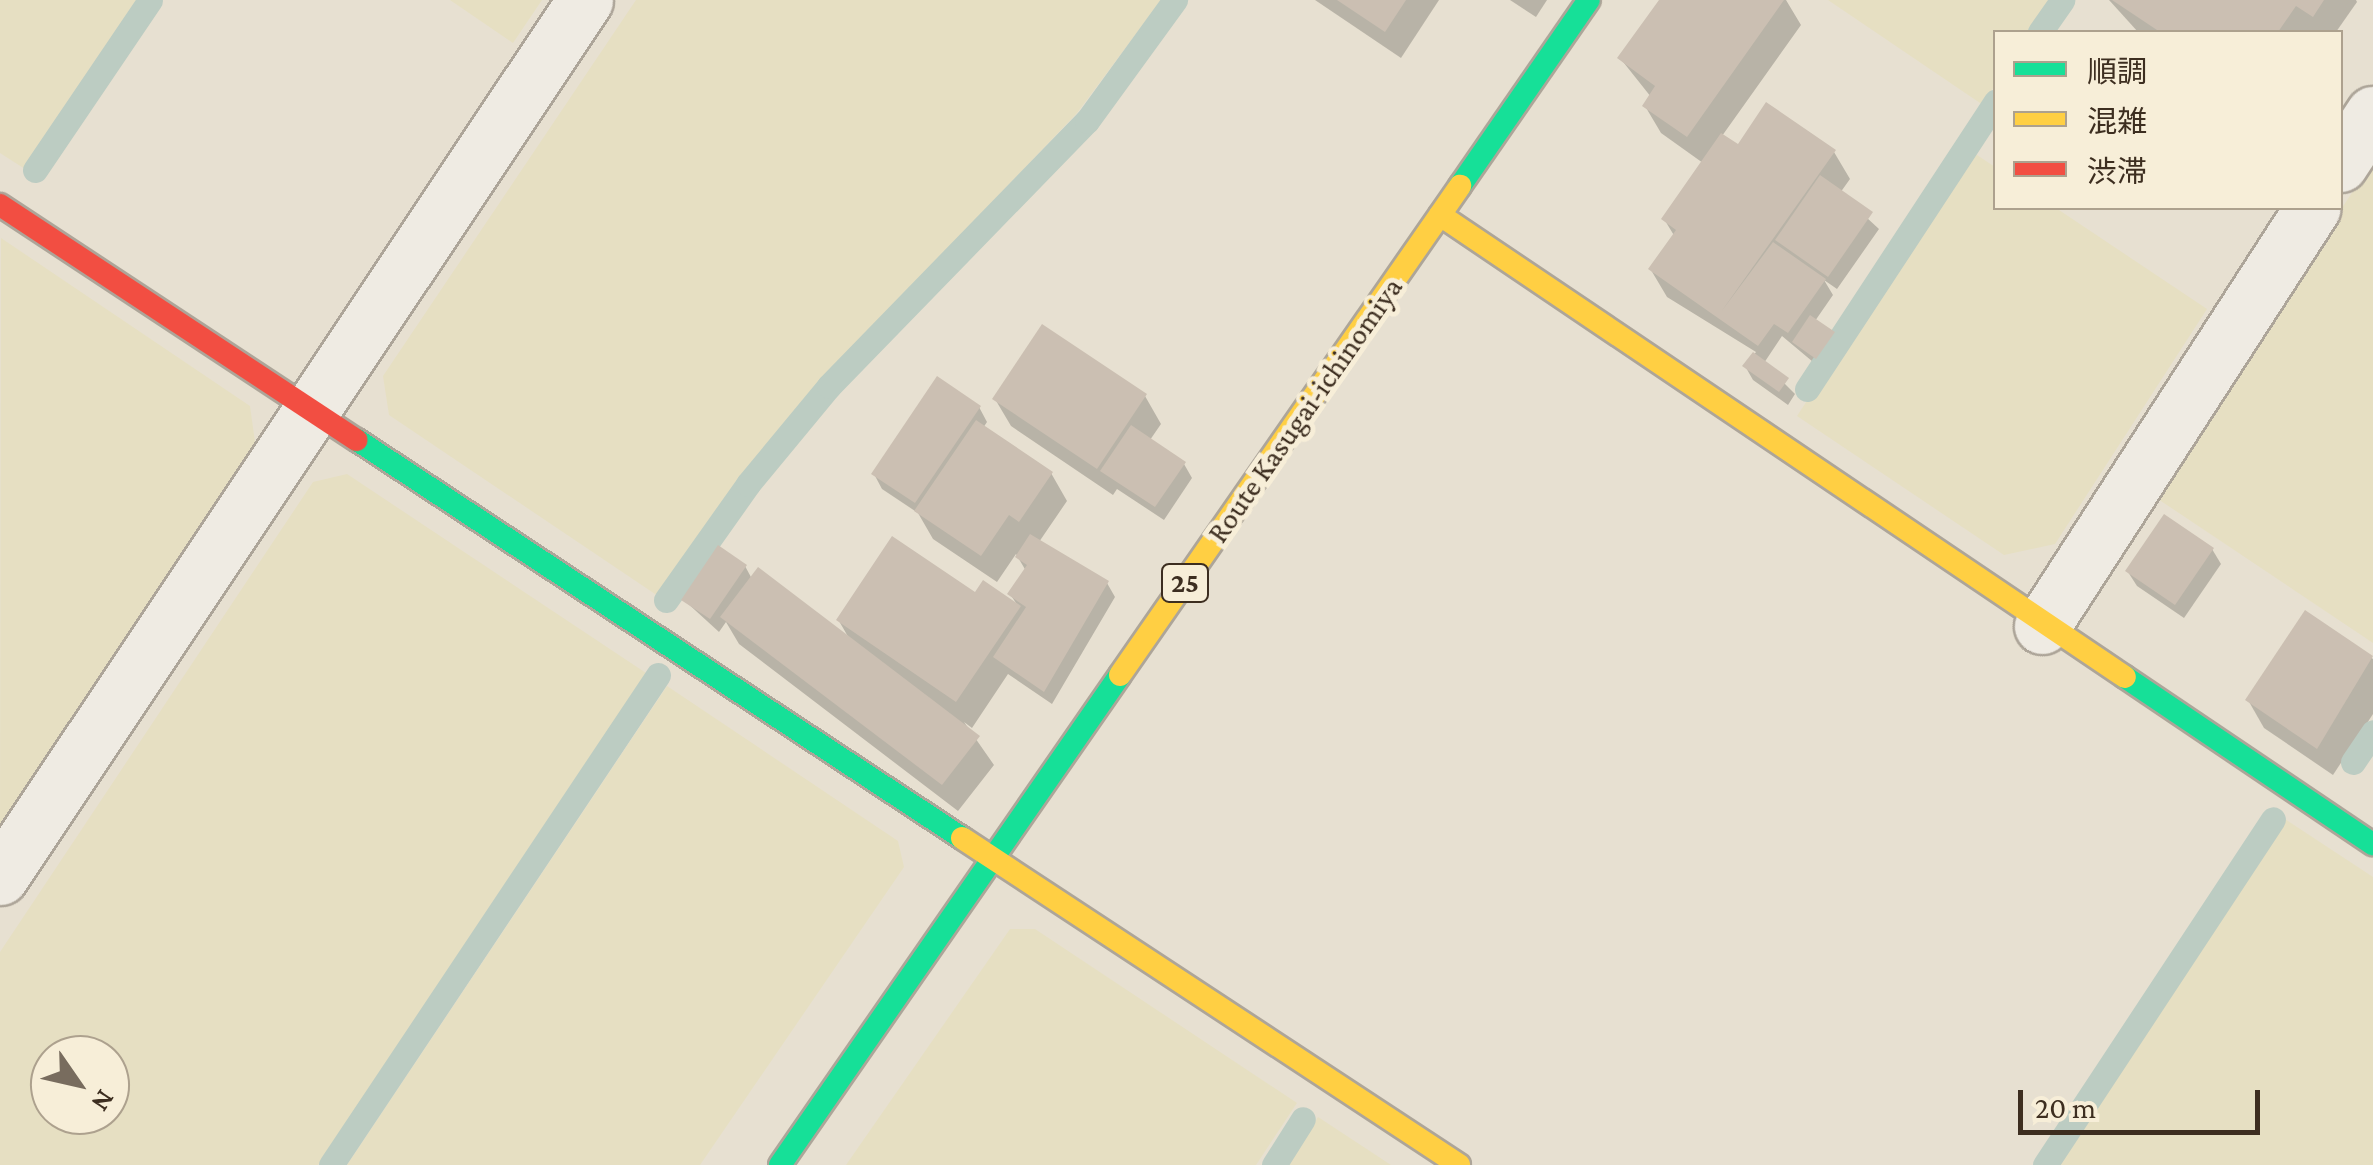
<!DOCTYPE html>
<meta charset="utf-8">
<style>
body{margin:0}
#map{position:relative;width:2373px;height:1165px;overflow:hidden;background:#e7e0d1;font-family:"Crimson Pro","Noto Sans JP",serif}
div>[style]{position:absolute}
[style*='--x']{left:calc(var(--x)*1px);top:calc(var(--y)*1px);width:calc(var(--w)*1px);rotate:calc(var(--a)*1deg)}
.farmland>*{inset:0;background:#e6dfc2}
.shadow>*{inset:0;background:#0003}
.stream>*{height:25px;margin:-12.5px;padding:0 12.5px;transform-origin:12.5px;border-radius:12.5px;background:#bcccc2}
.building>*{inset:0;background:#cbbfb2}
.roads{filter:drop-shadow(2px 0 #ada599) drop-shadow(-2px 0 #ada599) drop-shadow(0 2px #ada599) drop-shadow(0 -2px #ada599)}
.street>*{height:55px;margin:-27.5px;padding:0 27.5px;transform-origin:27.5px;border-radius:27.5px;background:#efebe3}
.fast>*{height:22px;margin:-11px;padding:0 11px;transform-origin:11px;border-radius:11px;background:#16e098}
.slow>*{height:22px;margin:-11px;padding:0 11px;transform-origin:11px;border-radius:11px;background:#ffcf43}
.jam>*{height:22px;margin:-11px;padding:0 11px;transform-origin:11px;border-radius:11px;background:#f24e42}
span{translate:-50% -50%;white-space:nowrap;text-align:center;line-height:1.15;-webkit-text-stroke:10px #f7eed8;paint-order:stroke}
.shield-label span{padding:2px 8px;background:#f7eed8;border:2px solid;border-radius:8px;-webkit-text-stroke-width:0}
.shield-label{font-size:28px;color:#3d2e20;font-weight:700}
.street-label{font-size:30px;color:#3d2e20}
.legend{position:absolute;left:1993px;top:30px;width:350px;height:180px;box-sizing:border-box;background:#f7eed8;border:2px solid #ada18e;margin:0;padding:12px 18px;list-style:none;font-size:30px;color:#3d2e20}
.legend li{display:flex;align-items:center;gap:20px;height:50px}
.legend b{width:50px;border:2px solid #ada18e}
.north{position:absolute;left:30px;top:1035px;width:100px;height:100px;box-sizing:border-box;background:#f7eed8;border:2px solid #ada18e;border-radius:50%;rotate:124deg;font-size:28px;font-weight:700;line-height:40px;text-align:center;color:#3d2e20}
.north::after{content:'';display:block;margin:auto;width:35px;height:45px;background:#786c5e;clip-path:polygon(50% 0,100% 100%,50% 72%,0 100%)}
.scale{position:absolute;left:2018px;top:1090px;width:242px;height:45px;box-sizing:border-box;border:5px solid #3d2e20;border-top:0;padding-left:12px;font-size:30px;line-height:35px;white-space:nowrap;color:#3d2e20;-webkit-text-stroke:8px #f7eed8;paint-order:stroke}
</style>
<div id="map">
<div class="farmland">
<div style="clip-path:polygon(0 0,139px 0,25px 169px,0 153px)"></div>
<div style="clip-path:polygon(450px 0,542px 0,513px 43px)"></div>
<div style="clip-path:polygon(636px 0,1161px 0,1077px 113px,823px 379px,658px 596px,389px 415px,383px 376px)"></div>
<div style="clip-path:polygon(1828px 0,2051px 0,2030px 32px,1996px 32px,1995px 85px,1983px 105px)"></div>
<div style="clip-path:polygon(1971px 151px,1995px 167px,1996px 208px,2056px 208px,2207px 309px,2055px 544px,2004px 555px,1797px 416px)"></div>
<div style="clip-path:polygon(2373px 161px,2373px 643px,2152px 495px)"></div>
<div style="clip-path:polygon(1px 238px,250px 406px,256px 449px,0 828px)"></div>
<div style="clip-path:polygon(evenodd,347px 474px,646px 673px,318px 1165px,0 1165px,0 952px,313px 482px,347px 474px,50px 1055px,110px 1055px,110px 1115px,50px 1115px,50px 1055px)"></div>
<div style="clip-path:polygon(667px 686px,898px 841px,904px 867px,700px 1165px,347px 1165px)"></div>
<div style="clip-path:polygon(2285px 819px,2373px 877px,2373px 1165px,2056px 1165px)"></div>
<div style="clip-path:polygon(1010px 929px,1035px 929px,1297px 1103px,1256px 1165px,846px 1165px)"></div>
<div style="clip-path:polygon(1318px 1117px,1391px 1165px,1287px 1165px)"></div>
</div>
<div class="shadow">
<div style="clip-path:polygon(1315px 0,1439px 0,1401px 58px)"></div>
<div style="clip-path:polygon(1510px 0,1547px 0,1536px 17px)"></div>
<div style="clip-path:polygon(1662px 0,1786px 0,1801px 25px,1722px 136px,1738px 147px,1834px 152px,1850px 179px,1840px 193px,1879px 229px,1837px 289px,1824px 280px,1833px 295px,1815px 321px,1841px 348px,1825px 372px,1782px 336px,1764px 363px,1795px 394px,1788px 405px,1753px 380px,1745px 366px,1756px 352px,1667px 297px,1651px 270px,1675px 237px,1664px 219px,1703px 163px,1661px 133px,1645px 106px,1651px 97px,1620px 58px)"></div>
<div style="clip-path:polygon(2109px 0,2356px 0,2357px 2px,2336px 32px,2138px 32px)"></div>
<div style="clip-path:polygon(1145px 396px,1161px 424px,1150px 440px,1184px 464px,1192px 478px,1164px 520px,1117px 489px,1113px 495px,1011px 426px,995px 399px)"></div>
<div style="clip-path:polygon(979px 407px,987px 422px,983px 428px,1051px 473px,1067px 501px,1039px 542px,1107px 583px,1115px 597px,1052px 704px,1008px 674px,972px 728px,964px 722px,994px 765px,958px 811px,739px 644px,726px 622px,719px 632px,684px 600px,745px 566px,752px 579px,850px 640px,839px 621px,976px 595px,1018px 606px,1010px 594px,1026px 571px,1016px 554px,997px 582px,933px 539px,918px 513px,882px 489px,874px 474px)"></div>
<div style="clip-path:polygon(2212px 549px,2221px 564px,2184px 618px,2137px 586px,2128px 572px)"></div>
<div style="clip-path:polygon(2306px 614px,2373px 659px,2373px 714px,2333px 775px,2264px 728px,2248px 700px)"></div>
</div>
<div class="stream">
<div style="--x:2040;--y:32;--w:39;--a:-55"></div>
<div style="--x:35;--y:170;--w:205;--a:-55.9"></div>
<div style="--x:1807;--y:389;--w:344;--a:-56.7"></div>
<div style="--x:666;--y:600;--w:142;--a:-54.7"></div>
<div style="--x:748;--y:484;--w:127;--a:-50.4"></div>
<div style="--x:829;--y:386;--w:370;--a:-45.8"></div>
<div style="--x:1087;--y:121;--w:150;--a:-54"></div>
<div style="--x:2353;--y:762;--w:36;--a:-56"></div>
<div style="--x:331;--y:1165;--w:589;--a:-56.28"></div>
<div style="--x:1274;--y:1165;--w:54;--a:-57.8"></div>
<div style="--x:2045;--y:1165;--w:414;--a:-56.6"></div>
</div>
<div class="building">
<div style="clip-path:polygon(1337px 0,1406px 0,1385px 32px)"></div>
<div style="clip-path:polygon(1659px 0,1784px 0,1687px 137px,1642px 106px,1655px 86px,1617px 58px)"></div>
<div style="clip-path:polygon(2112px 0,2324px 0,2313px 17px,2296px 6px,2278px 32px,2160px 32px)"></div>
<div style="clip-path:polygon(1766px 102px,1836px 150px,1721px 312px,1773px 242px,1826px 279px,1788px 333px,1774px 324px,1758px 346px,1648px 269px,1676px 230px,1661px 219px,1721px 133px,1738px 144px)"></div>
<div style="clip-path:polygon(1820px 175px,1873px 212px,1828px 277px,1775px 240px)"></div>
<div style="clip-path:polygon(1810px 315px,1835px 332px,1816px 359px,1792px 342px)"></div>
<div style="clip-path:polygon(1042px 324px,1147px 394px,1097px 469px,992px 399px)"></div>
<div style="clip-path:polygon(1753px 352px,1789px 378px,1779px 392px,1742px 366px)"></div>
<div style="clip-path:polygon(937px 376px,981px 406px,915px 503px,871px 474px)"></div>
<div style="clip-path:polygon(976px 420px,1053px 472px,1019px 522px,1009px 515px,981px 556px,914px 511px)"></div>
<div style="clip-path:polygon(1131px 425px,1186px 462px,1155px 507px,1100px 471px)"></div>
<div style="clip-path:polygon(2164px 514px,2214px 548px,2175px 605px,2125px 571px)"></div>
<div style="clip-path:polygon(1030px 534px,1109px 581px,1044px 692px,993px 657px,1026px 607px,1007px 594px,1027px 565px,1015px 557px)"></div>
<div style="clip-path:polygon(892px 536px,975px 592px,983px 580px,1021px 606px,956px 702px,836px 620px)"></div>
<div style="clip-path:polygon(718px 545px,747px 565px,710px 619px,681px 600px)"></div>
<div style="clip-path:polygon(758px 567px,980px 736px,942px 785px,720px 617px)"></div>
<div style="clip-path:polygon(2305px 610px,2373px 656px,2317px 749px,2245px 700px)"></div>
</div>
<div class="roads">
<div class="street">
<div style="--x:2340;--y:164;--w:60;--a:-56.6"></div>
<div style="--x:2042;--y:626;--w:498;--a:-57.1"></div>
<div style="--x:0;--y:877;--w:1054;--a:-56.29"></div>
</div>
<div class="fast">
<div style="--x:1460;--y:186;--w:226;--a:-55.3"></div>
<div style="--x:357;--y:440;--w:724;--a:33.34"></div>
<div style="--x:2125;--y:677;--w:299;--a:34"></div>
<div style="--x:780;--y:1165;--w:596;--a:-55.24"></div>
</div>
<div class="slow">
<div style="--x:1440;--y:215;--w:826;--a:34"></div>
<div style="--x:1120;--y:675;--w:596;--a:-55.19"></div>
<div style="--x:962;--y:838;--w:595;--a:33.34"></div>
</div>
<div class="jam">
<div style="--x:0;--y:205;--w:427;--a:33.4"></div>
</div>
</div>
<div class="shield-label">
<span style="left:1185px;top:583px">25</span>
</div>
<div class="street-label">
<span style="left:1305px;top:410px;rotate:-55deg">Route Kasugai-ichinomiya</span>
</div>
<ul class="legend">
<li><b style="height:12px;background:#16e098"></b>順調</li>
<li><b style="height:12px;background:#ffcf43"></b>混雑</li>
<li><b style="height:12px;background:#f24e42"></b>渋滞</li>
</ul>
<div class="north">N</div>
<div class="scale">20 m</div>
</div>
